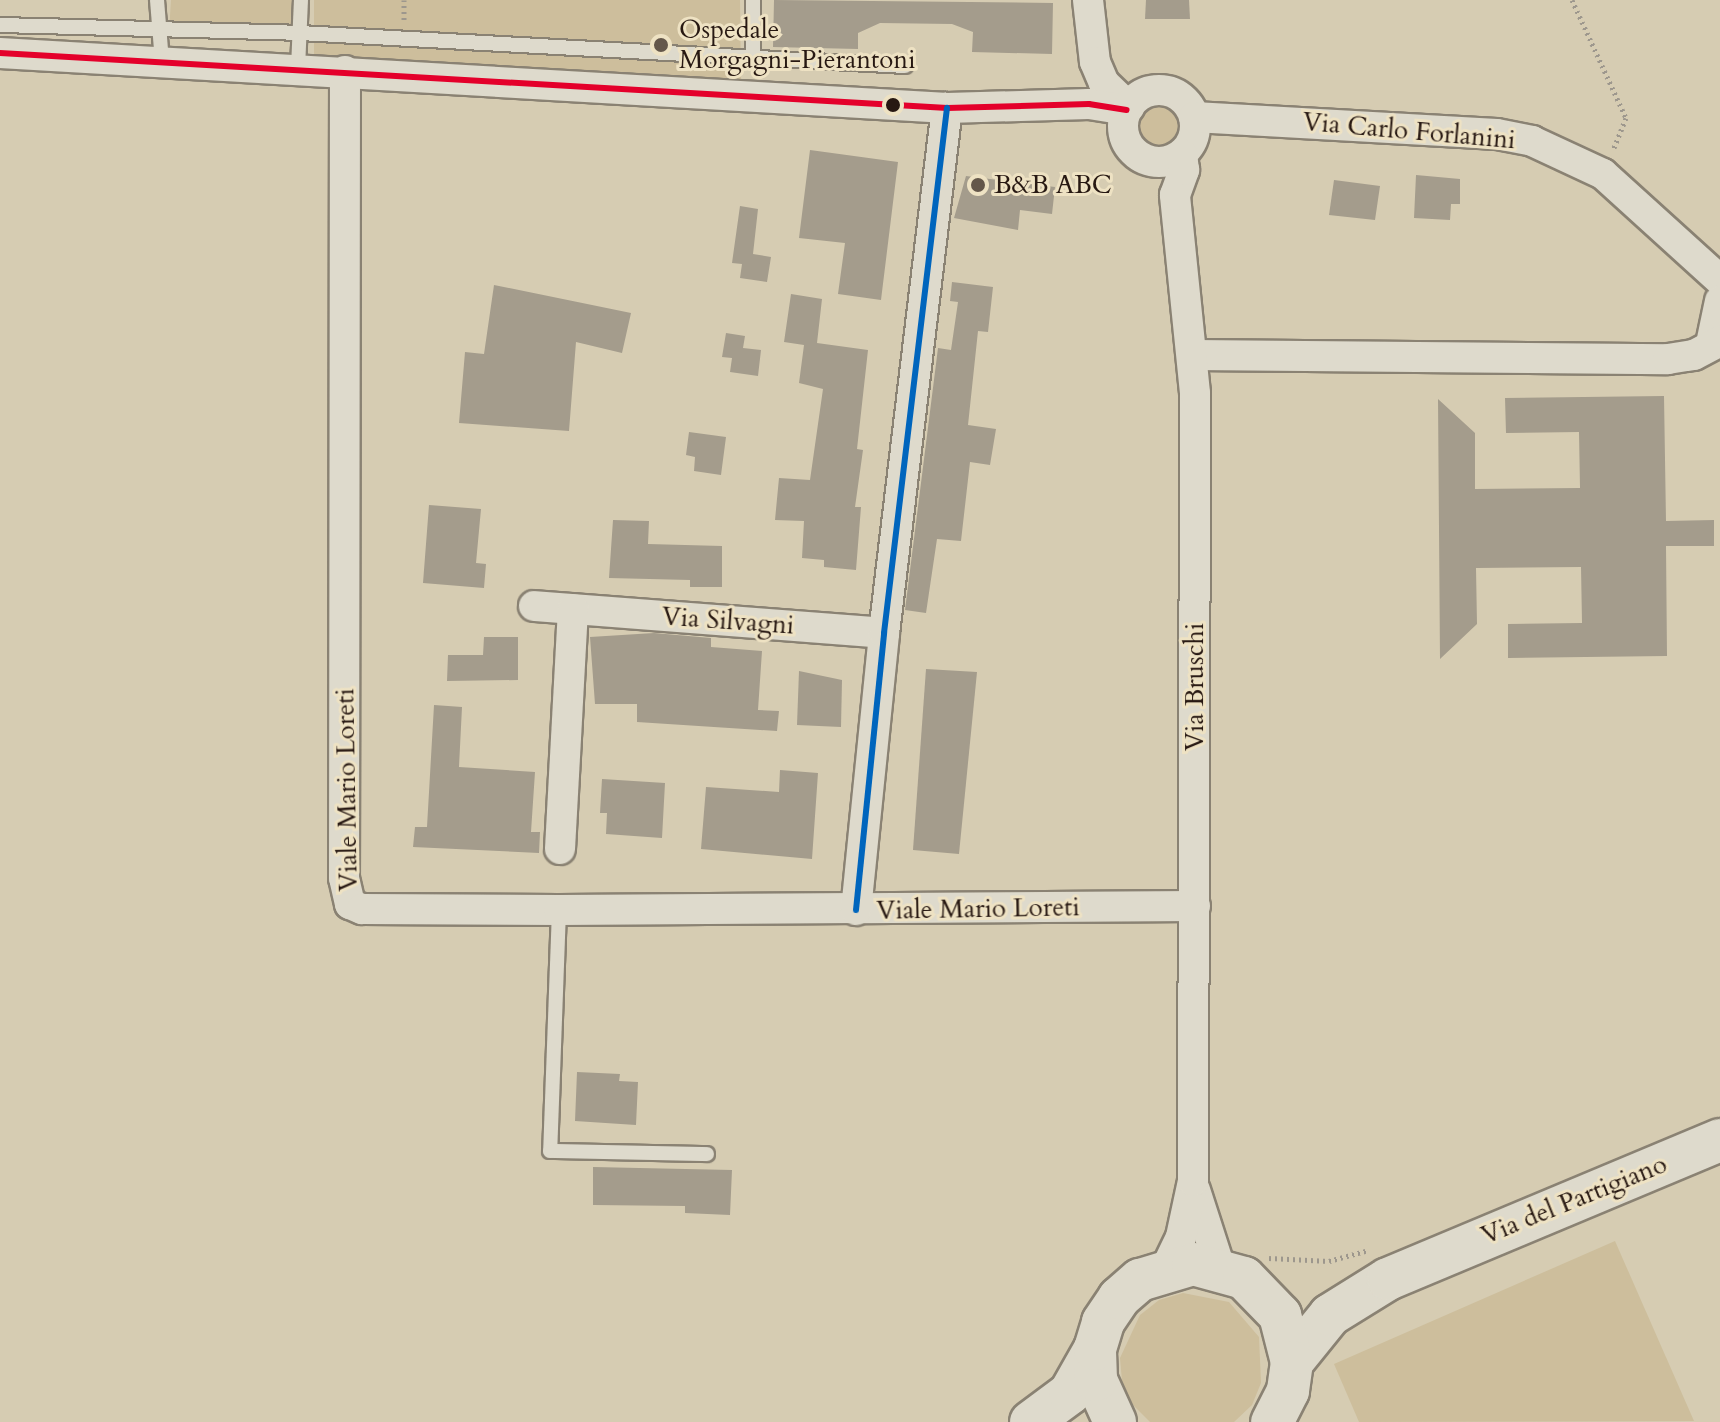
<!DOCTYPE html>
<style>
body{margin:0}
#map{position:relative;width:1720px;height:1422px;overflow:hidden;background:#d6ccb2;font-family:Cardo,serif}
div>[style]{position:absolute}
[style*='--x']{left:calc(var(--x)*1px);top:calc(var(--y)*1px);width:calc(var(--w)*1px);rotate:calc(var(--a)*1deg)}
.green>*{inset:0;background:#cdbe9c}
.round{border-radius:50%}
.building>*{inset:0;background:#a49c8c}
.path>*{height:5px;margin-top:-2.5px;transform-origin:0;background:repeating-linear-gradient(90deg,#9d978d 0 2px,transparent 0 6px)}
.roads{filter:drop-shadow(2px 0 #8a8273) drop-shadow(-2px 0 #8a8273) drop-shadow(0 2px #8a8273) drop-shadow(0 -2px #8a8273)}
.lane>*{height:14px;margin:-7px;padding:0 7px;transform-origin:7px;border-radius:7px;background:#dedacc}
.street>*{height:30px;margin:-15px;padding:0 15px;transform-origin:15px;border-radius:15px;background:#dedacc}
.street>.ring{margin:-15px;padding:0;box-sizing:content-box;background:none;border:30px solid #dedacc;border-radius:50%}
.secondary>*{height:42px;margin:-21px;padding:0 21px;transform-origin:21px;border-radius:21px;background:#dedacc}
.bus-1>*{height:6px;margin:-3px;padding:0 3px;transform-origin:3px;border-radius:3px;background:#e4002b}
.bus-2>*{height:6px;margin:-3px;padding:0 3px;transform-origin:3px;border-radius:3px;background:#0065bd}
.dots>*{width:22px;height:22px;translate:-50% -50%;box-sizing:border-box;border:4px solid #eee2c3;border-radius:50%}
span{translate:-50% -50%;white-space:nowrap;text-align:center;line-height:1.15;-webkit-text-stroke:6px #eee2c3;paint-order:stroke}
.poi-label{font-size:26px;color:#271812}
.left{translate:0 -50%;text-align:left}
.street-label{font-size:26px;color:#271812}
</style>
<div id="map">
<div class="green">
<div style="clip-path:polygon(171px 0,297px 0,296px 38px,169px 33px)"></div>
<div style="clip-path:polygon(314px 0,740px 0,741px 81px,314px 56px)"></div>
<div class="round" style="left:1135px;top:103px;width:48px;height:48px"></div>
<div style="clip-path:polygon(1615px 1241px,1694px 1421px,1359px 1422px,1334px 1364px)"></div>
<div style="clip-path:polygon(1183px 1293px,1229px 1302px,1259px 1337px,1261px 1383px,1252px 1405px,1234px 1422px,1150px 1422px,1132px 1404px,1122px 1381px,1120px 1358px,1140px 1315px,1159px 1300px)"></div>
</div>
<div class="building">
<div style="clip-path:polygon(774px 0,1053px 3px,1052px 54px,972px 52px,973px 32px,952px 24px,880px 23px,858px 33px,858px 49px,773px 47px)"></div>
<div style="clip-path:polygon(1146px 0,1189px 0,1190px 19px,1145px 19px)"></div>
<div style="clip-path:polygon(810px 150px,898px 162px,881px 300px,838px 294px,845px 243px,799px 238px)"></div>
<div style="clip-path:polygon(1416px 175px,1460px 179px,1460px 204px,1451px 204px,1450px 220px,1414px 218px)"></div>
<div style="clip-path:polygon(966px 176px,1055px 187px,1052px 214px,1020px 210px,1018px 230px,954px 218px)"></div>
<div style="clip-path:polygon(1334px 180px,1380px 186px,1375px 220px,1329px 215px)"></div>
<div style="clip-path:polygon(740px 206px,758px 209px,753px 254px,771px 257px,767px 282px,740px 278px,742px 264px,732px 263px)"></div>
<div style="clip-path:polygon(952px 282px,993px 287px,988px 332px,978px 331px,968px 425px,996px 429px,990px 465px,970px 462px,961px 541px,937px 539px,926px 613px,905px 610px,938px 348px,951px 350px,958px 302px,950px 301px)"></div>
<div style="clip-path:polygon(494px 285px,631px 313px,622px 353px,576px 342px,569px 431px,459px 423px,465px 352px,484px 354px)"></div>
<div style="clip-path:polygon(791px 294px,822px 299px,817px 343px,868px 350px,857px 449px,863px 450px,855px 507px,861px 507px,856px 570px,824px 567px,824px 560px,802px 558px,804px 521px,775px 520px,779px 478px,810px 480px,823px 389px,799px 383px,804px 345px,784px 342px)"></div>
<div style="clip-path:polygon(726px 333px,745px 336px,743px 348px,761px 350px,758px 376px,730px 372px,732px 358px,722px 357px)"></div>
<div style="clip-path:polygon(1664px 396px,1666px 521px,1714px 520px,1714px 546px,1666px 546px,1667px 656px,1508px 658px,1508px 624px,1582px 623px,1581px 567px,1476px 568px,1477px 624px,1440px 659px,1438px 399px,1475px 433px,1475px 489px,1580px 488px,1579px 432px,1506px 433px,1505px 398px)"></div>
<div style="clip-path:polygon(689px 432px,726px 437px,721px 475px,694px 471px,695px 457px,686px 455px)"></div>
<div style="clip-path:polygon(429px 505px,481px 509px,476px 563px,486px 564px,484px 588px,423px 583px)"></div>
<div style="clip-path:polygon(613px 520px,649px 521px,648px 544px,722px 546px,722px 587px,690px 587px,690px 580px,609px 578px)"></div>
<div style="clip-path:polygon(654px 633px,711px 638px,711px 647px,762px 651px,758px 710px,779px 711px,777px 731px,637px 722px,637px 704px,595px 704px,590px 637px)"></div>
<div style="clip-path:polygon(484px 637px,518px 637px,518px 680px,447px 681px,448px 655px,483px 655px)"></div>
<div style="clip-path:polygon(926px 669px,977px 672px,959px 854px,913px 850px)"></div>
<div style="clip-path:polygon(799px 671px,842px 680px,841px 727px,797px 725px)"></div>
<div style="clip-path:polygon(434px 705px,462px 707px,459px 767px,535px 772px,531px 832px,540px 832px,539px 853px,413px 847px,415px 827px,427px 827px)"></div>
<div style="clip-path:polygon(780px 770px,818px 773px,812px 859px,701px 849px,706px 787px,779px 792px)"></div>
<div style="clip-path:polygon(602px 779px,665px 783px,662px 838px,606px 834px,607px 813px,600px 813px)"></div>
<div style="clip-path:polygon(577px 1072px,620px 1074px,619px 1081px,638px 1082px,636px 1125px,575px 1121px)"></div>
<div style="clip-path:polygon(593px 1167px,732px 1170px,730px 1215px,685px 1213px,685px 1206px,593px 1205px)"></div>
</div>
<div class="path">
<div style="--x:404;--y:0;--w:20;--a:90"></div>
<div style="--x:1572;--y:0;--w:130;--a:65.4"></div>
<div style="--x:1626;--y:118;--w:35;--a:112"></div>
<div style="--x:1269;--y:1258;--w:60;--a:2.9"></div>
<div style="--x:1329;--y:1261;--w:41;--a:-15.4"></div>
</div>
<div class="roads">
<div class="lane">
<div style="--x:157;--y:0;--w:62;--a:85.4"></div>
<div style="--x:0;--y:25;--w:300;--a:1.5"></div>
<div style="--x:300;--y:33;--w:606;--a:3.12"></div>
<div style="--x:753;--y:57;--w:57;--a:-90"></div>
<div style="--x:298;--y:68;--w:68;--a:-87.5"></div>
<div style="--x:559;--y:910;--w:241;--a:92.1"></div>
<div style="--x:550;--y:1151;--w:157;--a:1.1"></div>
</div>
<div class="street">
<div style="--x:1088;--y:0;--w:62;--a:83.6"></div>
<div style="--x:1095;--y:62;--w:23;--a:67"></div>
<div style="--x:1104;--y:83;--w:35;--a:44"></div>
<div style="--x:0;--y:53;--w:949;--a:3.32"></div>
<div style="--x:947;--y:108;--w:142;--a:-1.6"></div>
<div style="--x:1089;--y:104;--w:38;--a:9"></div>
<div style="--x:345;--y:71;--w:807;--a:90.07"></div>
<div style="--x:344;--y:878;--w:27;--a:77"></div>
<div style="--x:350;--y:904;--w:13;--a:23"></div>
<div style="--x:362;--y:909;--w:197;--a:0.3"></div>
<div style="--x:559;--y:910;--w:636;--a:-0.36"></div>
<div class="ring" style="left:1123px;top:90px;width:42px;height:42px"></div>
<div style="--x:1194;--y:117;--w:303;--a:3.2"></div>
<div style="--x:1497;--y:134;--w:36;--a:11"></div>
<div style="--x:1532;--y:141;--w:78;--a:24.9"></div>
<div style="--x:1603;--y:174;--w:158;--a:42.2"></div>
<div style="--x:1711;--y:344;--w:44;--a:-78.2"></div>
<div style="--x:1193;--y:355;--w:475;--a:0.5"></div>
<div style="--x:1668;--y:359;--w:26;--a:-9"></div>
<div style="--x:1694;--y:355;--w:30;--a:-28"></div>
<div style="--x:534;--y:606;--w:351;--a:4.4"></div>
<div style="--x:560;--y:849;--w:240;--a:-86.9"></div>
<div style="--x:856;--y:910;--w:278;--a:-84.2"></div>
<div style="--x:884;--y:633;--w:529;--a:-83.16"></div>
<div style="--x:1195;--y:1190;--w:82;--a:72.2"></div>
<div style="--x:1166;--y:1268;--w:34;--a:-64"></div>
<div style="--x:1181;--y:1237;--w:57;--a:-77.9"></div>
<div style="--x:1193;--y:1181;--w:788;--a:-89.85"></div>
<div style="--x:1195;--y:393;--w:199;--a:-95.8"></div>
<div style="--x:1175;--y:195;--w:27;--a:-70"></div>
<div style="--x:1184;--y:170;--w:16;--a:-97"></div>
</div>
<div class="secondary">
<div style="--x:1292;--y:1362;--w:60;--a:-51"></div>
<div style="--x:1330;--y:1315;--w:68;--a:-31.8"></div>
<div style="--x:1388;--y:1279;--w:360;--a:-22.7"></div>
<div style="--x:1031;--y:1422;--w:49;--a:-36.6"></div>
<div style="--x:1070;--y:1393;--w:51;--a:-60.4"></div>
<div style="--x:1115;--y:1422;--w:46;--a:-114.3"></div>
<div style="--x:1096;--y:1380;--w:31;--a:-92"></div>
<div style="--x:1095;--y:1349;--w:28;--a:-73"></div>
<div style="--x:1103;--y:1322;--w:29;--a:-56"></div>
<div style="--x:1119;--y:1298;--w:28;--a:-41"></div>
<div style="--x:1140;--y:1280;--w:55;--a:-16.8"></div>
<div style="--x:1193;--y:1264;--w:53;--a:15.4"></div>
<div style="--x:1244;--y:1278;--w:52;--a:45.8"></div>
<div style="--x:1280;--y:1315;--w:49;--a:75.7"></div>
<div style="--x:1292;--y:1362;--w:29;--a:98"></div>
<div style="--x:1288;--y:1391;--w:35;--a:117"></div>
</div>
</div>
<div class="bus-1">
<div style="--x:0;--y:53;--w:949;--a:3.32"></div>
<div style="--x:947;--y:108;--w:142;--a:-1.6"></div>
<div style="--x:1089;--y:104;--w:38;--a:9"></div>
</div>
<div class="bus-2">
<div style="--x:856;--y:910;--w:278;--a:-84.2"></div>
<div style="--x:884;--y:633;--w:529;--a:-83.16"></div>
</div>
<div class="dots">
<div style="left:661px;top:45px;background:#64574a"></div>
<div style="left:893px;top:105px;background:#271812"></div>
<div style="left:978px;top:185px;background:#64574a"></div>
</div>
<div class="poi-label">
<span class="left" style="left:679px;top:45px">Ospedale<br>Morgagni-Pierantoni</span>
<span class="left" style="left:994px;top:185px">B&amp;B ABC</span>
</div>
<div class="street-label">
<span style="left:1409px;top:131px;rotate:5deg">Via Carlo Forlanini</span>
<span style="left:728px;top:621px;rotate:4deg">Via Silvagni</span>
<span style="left:1195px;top:687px;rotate:-90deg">Via Bruschi</span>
<span style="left:347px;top:790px;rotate:-91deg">Viale Mario Loreti</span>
<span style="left:978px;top:909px;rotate:-1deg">Viale Mario Loreti</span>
<span style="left:1574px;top:1200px;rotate:-22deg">Via del Partigiano</span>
</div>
</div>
